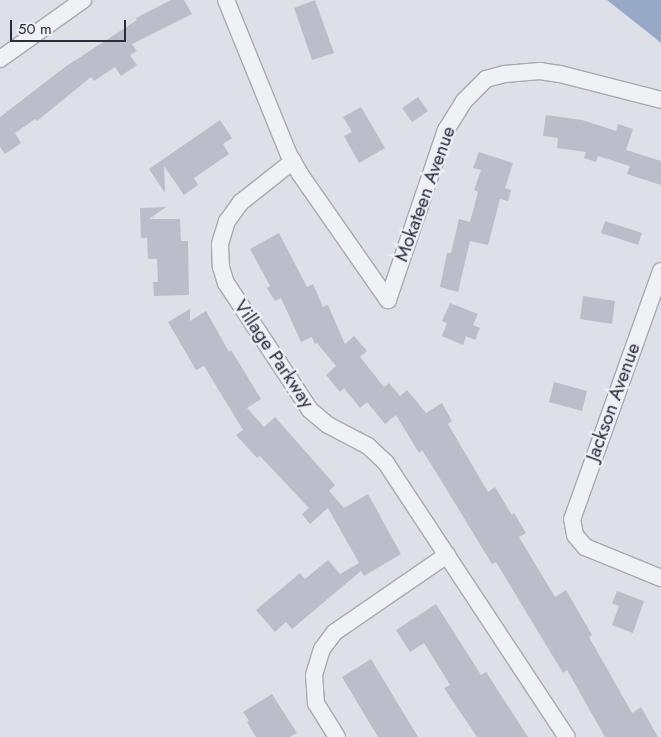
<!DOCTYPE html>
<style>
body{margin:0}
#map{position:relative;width:661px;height:737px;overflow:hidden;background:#dde0e7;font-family:Jost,sans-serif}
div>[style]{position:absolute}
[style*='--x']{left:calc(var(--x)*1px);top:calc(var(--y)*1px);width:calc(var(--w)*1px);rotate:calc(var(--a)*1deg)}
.water>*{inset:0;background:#98a8c7}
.building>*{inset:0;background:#bbbeca}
.roads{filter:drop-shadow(1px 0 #a6aab4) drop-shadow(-1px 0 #a6aab4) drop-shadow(0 1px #a6aab4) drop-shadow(0 -1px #a6aab4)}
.minor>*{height:16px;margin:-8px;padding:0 8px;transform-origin:8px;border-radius:8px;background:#f0f1f5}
span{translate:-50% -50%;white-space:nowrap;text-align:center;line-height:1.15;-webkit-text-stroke:4.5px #edeff5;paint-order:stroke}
.street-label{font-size:19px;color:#272c3e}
.scale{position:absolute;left:10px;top:20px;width:116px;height:22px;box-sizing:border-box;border:2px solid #272c3e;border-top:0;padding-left:6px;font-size:15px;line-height:18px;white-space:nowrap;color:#272c3e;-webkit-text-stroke:4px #edeff5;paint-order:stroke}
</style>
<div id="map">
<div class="water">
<div style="clip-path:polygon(607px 0,661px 0,661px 43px,655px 38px)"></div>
</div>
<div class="building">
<div style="clip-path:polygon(171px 0,184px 0,192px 14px,132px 44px,137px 51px,130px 55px,137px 65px,121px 76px,115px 67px,94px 81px,91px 77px,37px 121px,35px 119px,15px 133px,21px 143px,5px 154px,0 147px,0 117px,65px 67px,137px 20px,136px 18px)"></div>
<div style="clip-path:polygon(315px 0,334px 53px,312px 60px,294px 8px)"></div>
<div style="clip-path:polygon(418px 97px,428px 111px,412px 122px,402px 108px)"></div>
<div style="clip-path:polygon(361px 107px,385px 148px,359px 163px,344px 136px,352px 132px,343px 117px)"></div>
<div style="clip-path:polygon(546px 115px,582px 120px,616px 131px,618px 124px,633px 129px,626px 150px,661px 161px,661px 185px,627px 174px,630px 166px,598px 156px,596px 162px,584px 158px,586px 152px,557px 148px,558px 138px,543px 136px)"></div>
<div style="clip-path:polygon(220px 120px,232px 138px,223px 144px,229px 154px,194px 178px,198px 185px,184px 195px,164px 166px,165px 193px,149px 169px)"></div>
<div style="clip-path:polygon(479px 152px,513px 163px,505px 188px,511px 190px,508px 201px,500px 199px,488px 245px,470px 241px,458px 292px,440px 287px,447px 253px,451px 253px,459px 219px,470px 222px,478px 192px,474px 190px,481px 170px,473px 168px)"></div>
<div style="clip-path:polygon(166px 207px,149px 219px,180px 219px,181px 241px,188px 241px,189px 295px,154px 296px,153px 282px,158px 282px,157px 259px,148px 259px,147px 238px,141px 238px,140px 208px)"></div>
<div style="clip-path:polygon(605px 221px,642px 233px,638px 245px,601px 233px)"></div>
<div style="clip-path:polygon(279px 233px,307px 287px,313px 284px,323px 307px,328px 305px,345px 344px,354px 336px,367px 351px,360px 357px,384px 387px,389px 383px,400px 396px,407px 390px,426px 413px,442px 403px,452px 421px,448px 424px,488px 492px,495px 487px,512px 515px,514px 513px,526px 533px,519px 537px,555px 597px,566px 590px,592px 635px,589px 637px,632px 713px,641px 707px,658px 737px,605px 737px,567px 670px,563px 673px,496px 562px,492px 564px,439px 477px,422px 450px,419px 453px,396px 415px,385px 424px,367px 402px,360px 408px,344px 388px,340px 392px,326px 375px,336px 366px,317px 343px,315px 344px,312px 337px,301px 342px,281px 298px,275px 301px,267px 288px,270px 286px,250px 249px)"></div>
<div style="clip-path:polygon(583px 296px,615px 301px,612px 324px,580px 319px)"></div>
<div style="clip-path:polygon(450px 303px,478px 314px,473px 325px,480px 328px,475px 340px,466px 336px,463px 345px,442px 336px,447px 323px,442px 321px)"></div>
<div style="clip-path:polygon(190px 309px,190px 321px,206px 311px,229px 352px,231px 350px,261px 399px,247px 408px,264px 427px,275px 417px,335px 485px,329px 491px,344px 508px,368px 494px,401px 554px,364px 576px,361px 571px,292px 629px,286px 622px,275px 632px,256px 610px,300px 573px,305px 579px,328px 560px,340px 574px,359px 563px,328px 508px,310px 524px,302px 514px,309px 508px,260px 456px,257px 458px,236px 435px,243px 430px,204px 366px,196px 370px,168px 322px)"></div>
<div style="clip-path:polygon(554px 382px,587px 391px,582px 411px,549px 402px)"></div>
<div style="clip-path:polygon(617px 591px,644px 601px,633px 633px,612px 625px,619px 606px,612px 603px)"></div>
<div style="clip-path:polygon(436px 604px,481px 675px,486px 672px,528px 737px,477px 737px,444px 688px,450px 685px,424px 643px,410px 652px,396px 630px)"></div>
<div style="clip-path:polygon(371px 659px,418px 737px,378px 737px,342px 677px)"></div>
<div style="clip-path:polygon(272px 694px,297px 733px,290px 737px,256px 737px,247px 722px,249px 721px,243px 712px)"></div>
</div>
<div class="roads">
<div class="minor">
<div style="--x:226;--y:0;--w:165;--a:67.9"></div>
<div style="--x:288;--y:153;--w:24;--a:60"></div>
<div style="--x:300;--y:174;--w:154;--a:55.1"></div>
<div style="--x:0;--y:59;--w:102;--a:-35.4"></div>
<div style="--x:293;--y:161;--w:66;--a:141.7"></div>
<div style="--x:241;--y:202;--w:24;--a:126"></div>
<div style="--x:227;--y:221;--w:24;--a:107"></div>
<div style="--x:220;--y:244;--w:23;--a:88"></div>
<div style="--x:221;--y:267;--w:17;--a:73"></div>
<div style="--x:226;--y:283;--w:152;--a:56.5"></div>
<div style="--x:310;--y:410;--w:23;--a:40"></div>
<div style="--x:328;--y:425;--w:45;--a:27.7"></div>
<div style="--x:368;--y:446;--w:25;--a:43"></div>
<div style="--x:386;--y:463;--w:328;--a:56.6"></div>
<div style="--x:661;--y:271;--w:263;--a:109.7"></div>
<div style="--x:572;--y:519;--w:16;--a:79"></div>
<div style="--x:575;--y:535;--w:16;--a:50"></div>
<div style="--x:585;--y:547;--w:82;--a:22.2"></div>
<div style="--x:388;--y:300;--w:180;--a:-71.2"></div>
<div style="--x:446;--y:130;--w:34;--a:-58"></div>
<div style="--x:464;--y:101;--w:31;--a:-45"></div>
<div style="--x:486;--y:79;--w:20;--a:-15"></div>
<div style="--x:505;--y:74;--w:35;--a:-5"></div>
<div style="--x:540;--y:71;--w:20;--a:9"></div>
<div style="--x:560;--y:74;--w:104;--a:14.4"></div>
<div style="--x:337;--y:737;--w:40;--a:-122"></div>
<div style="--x:316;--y:703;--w:28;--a:-94"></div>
<div style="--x:314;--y:675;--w:27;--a:-73"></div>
<div style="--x:322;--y:649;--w:21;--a:-53"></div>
<div style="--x:335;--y:632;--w:136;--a:-34.5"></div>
</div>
</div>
<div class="street-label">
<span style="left:425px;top:194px;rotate:-70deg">Mokateen Avenue</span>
<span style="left:274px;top:354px;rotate:56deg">Village Parkway</span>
<span style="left:613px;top:402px;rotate:-70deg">Jackson Avenue</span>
</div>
<div class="scale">50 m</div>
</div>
